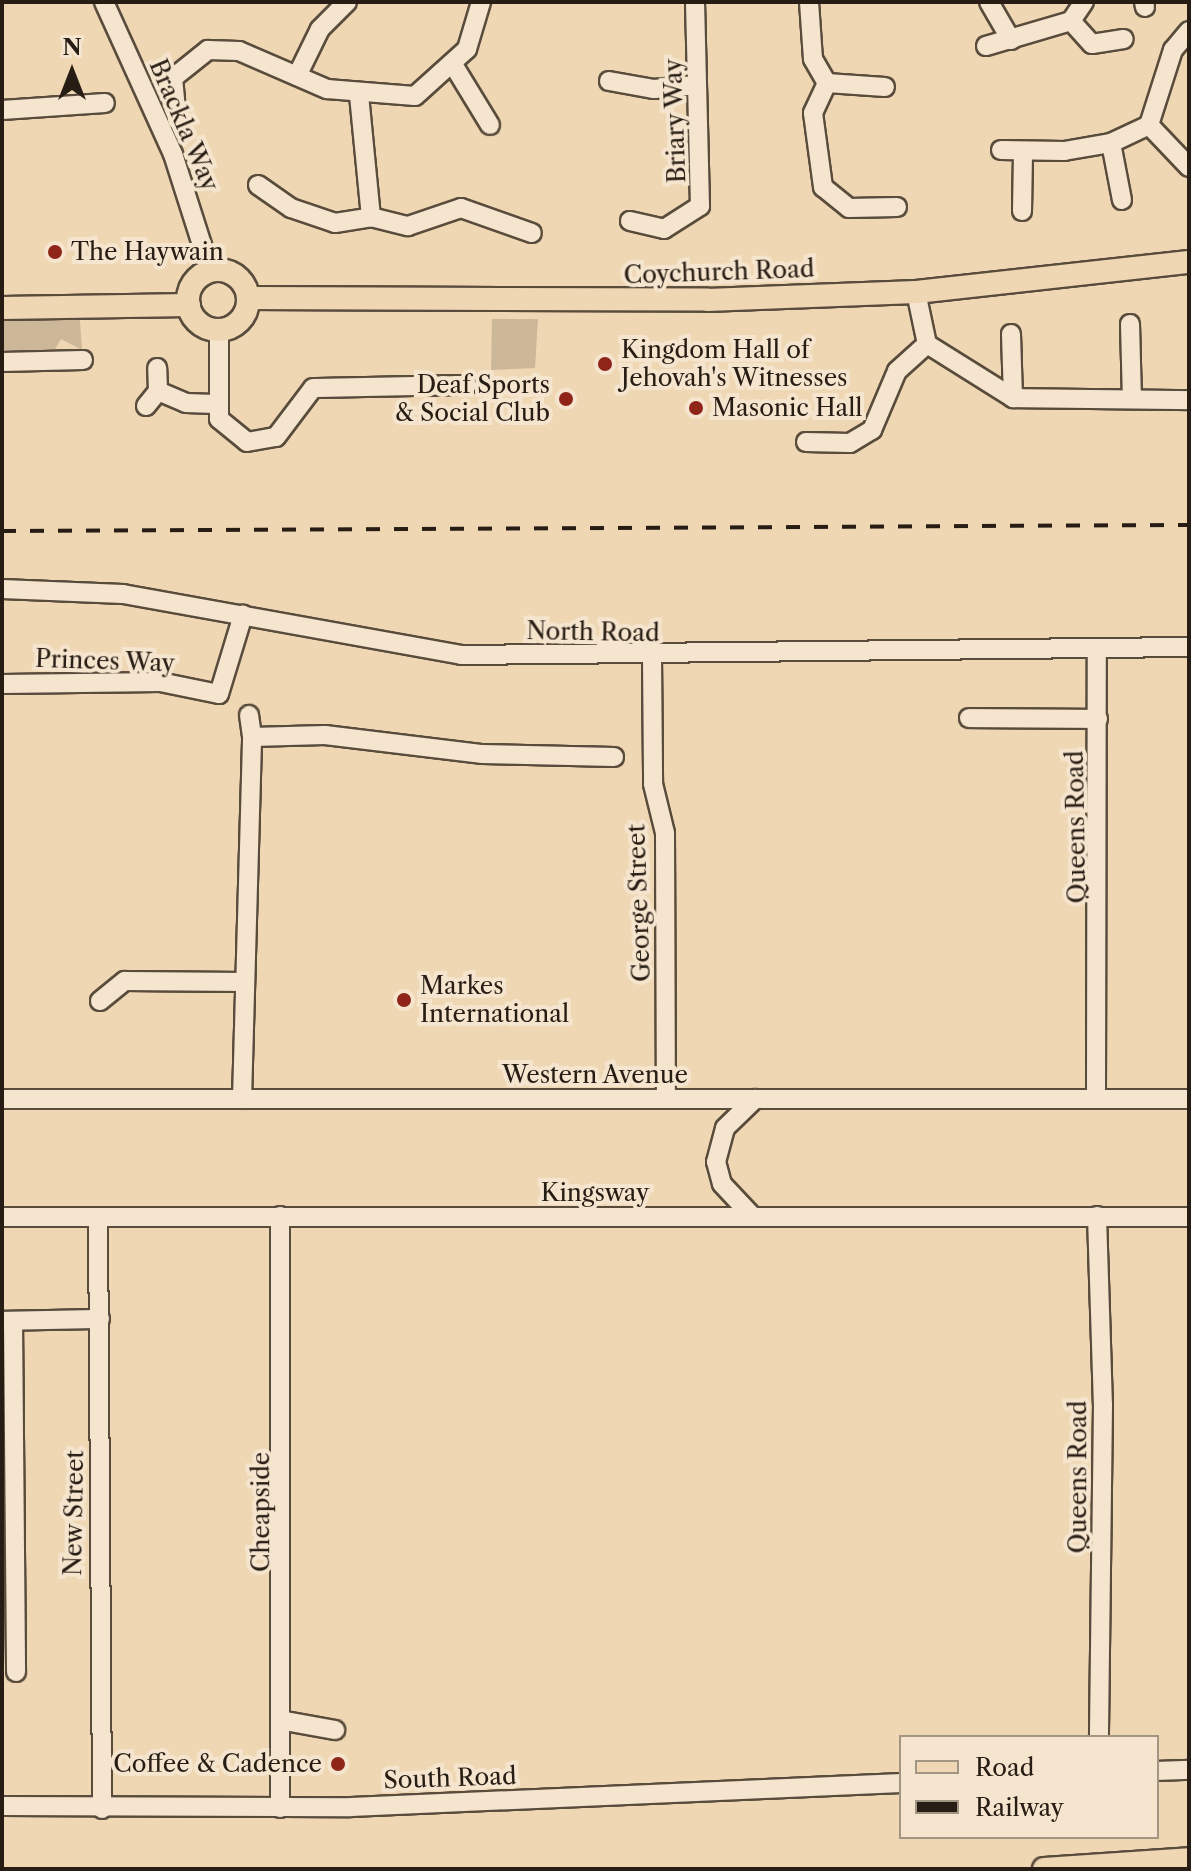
<!DOCTYPE html>
<style>
body{margin:0}
#map{position:relative;width:1191px;height:1871px;overflow:hidden;background:#efd7b4;font-family:"Libre Caslon Text",serif}
div>[style]{position:absolute}
[style*='--x']{left:calc(var(--x)*1px);top:calc(var(--y)*1px);width:calc(var(--w)*1px);rotate:calc(var(--a)*1deg)}
.green>*{inset:0;background:#cdb799}
.roads{filter:drop-shadow(2px 0 #594c3c) drop-shadow(-2px 0 #594c3c) drop-shadow(0 2px #594c3c) drop-shadow(0 -2px #594c3c)}
.minor>*{height:18px;margin:-9px;padding:0 9px;transform-origin:9px;border-radius:9px;background:#f5e5ce}
.major>*{height:22px;margin:-11px;padding:0 11px;transform-origin:11px;border-radius:11px;background:#efd7b4}
.major>.ring{margin:-11px;padding:0;box-sizing:content-box;background:none;border:22px solid #efd7b4;border-radius:50%}
.rail>*{height:4px;margin-top:-2px;transform-origin:0;background:repeating-linear-gradient(90deg,#271d14 0 14px,transparent 0 28px)}
.dots>*{width:22px;height:22px;translate:-50% -50%;box-sizing:border-box;border:4px solid #f5e5ce;border-radius:50%}
span{translate:-50% -50%;white-space:nowrap;text-align:center;line-height:1.15;-webkit-text-stroke:8px #f5e5ce;paint-order:stroke}
.street-label{font-size:24px;color:#271d14}
.poi-label{font-size:24px;color:#271d14}
.left{translate:0 -50%;text-align:left}
.right{translate:-100% -50%;text-align:right}
.frame{position:absolute;inset:0;border:4px solid #271d14;pointer-events:none}
.legend{position:absolute;left:899px;top:1735px;width:260px;height:104px;box-sizing:border-box;background:#f5e5ce;border:2px solid #a39584;margin:0;padding:10px 14px;list-style:none;font-size:24px;color:#271d14}
.legend li{display:flex;align-items:center;gap:16px;height:40px}
.legend b{width:40px;border:2px solid #a39584}
.north{position:absolute;left:32px;top:32px;width:80px;height:80px;-webkit-text-stroke:6px #f5e5ce;paint-order:stroke;rotate:0deg;font-size:22px;font-weight:700;line-height:32px;text-align:center;color:#271d14}
.north::after{content:'';display:block;margin:auto;width:28px;height:36px;background:#271d14;clip-path:polygon(50% 0,100% 100%,50% 72%,0 100%)}
</style>
<div id="map">
<div class="green">
<div style="clip-path:polygon(79px 307px,82px 350px,61px 339px,53px 353px,2px 354px,2px 311px)"></div>
<div style="clip-path:polygon(492px 319px,538px 319px,535px 368px,491px 370px)"></div>
</div>
<div class="roads">
<div class="minor">
<div style="--x:104;--y:2;--w:167;--a:65.6"></div>
<div style="--x:173;--y:154;--w:122;--a:72.3"></div>
<div style="--x:809;--y:2;--w:57;--a:86"></div>
<div style="--x:813;--y:59;--w:28;--a:60"></div>
<div style="--x:827;--y:83;--w:58;--a:3.9"></div>
<div style="--x:989;--y:2;--w:44;--a:59.9"></div>
<div style="--x:1144;--y:2;--w:5;--a:79"></div>
<div style="--x:1071;--y:21;--w:31;--a:48"></div>
<div style="--x:1092;--y:44;--w:32;--a:-9"></div>
<div style="--x:986;--y:46;--w:89;--a:-16.4"></div>
<div style="--x:1071;--y:21;--w:23;--a:-56"></div>
<div style="--x:454;--y:66;--w:69;--a:58.6"></div>
<div style="--x:297;--y:76;--w:52;--a:-63.9"></div>
<div style="--x:320;--y:29;--w:38;--a:-45"></div>
<div style="--x:609;--y:81;--w:46;--a:10.1"></div>
<div style="--x:654;--y:89;--w:43;--a:-5.3"></div>
<div style="--x:827;--y:83;--w:33;--a:115"></div>
<div style="--x:813;--y:113;--w:75;--a:82.3"></div>
<div style="--x:823;--y:187;--w:33;--a:39"></div>
<div style="--x:849;--y:208;--w:48;--a:-1.2"></div>
<div style="--x:359;--y:95;--w:123;--a:84.4"></div>
<div style="--x:2;--y:110;--w:103;--a:-3.9"></div>
<div style="--x:177;--y:120;--w:42;--a:-95.4"></div>
<div style="--x:173;--y:78;--w:45;--a:-38.7"></div>
<div style="--x:208;--y:50;--w:31;--a:2"></div>
<div style="--x:239;--y:51;--w:96;--a:23.4"></div>
<div style="--x:327;--y:89;--w:88;--a:4.5"></div>
<div style="--x:415;--y:96;--w:70;--a:-42.1"></div>
<div style="--x:467;--y:49;--w:49;--a:-73.4"></div>
<div style="--x:1149;--y:125;--w:79;--a:-72.3"></div>
<div style="--x:1173;--y:50;--w:25;--a:-50"></div>
<div style="--x:1111;--y:143;--w:58;--a:79.1"></div>
<div style="--x:1001;--y:150;--w:63;--a:0.9"></div>
<div style="--x:1064;--y:151;--w:48;--a:-9.7"></div>
<div style="--x:1111;--y:143;--w:42;--a:-25.3"></div>
<div style="--x:1149;--y:125;--w:58;--a:46.4"></div>
<div style="--x:258;--y:185;--w:40;--a:34.9"></div>
<div style="--x:291;--y:208;--w:46;--a:18.8"></div>
<div style="--x:335;--y:223;--w:36;--a:-9"></div>
<div style="--x:371;--y:217;--w:38;--a:14"></div>
<div style="--x:408;--y:226;--w:56;--a:-18.8"></div>
<div style="--x:461;--y:208;--w:75;--a:19.4"></div>
<div style="--x:1022;--y:211;--w:60;--a:-89"></div>
<div style="--x:630;--y:221;--w:35;--a:13"></div>
<div style="--x:664;--y:229;--w:43;--a:-32.6"></div>
<div style="--x:700;--y:206;--w:204;--a:-91.4"></div>
<div style="--x:916;--y:292;--w:53;--a:78.1"></div>
<div style="--x:927;--y:344;--w:102;--a:32.1"></div>
<div style="--x:1013;--y:398;--w:176;--a:0.7"></div>
<div style="--x:1130;--y:324;--w:75;--a:88.5"></div>
<div style="--x:219;--y:332;--w:87;--a:90"></div>
<div style="--x:219;--y:419;--w:36;--a:39"></div>
<div style="--x:247;--y:442;--w:29;--a:-10"></div>
<div style="--x:276;--y:437;--w:61;--a:-52.9"></div>
<div style="--x:313;--y:388;--w:154;--a:-1.1"></div>
<div style="--x:1011;--y:334;--w:64;--a:88.2"></div>
<div style="--x:2;--y:362;--w:81;--a:-1.4"></div>
<div style="--x:158;--y:391;--w:30;--a:23"></div>
<div style="--x:186;--y:403;--w:29;--a:2"></div>
<div style="--x:146;--y:406;--w:19;--a:-51"></div>
<div style="--x:158;--y:391;--w:23;--a:-92"></div>
<div style="--x:806;--y:442;--w:44;--a:1.3"></div>
<div style="--x:850;--y:443;--w:26;--a:-31"></div>
<div style="--x:872;--y:430;--w:64;--a:-67"></div>
<div style="--x:897;--y:371;--w:40;--a:-42"></div>
<div style="--x:2;--y:589;--w:121;--a:2.4"></div>
<div style="--x:123;--y:594;--w:343;--a:10.2"></div>
<div style="--x:461;--y:655;--w:728;--a:-0.63"></div>
<div style="--x:652;--y:657;--w:127;--a:89.5"></div>
<div style="--x:653;--y:784;--w:50;--a:76.2"></div>
<div style="--x:665;--y:833;--w:266;--a:89.8"></div>
<div style="--x:2;--y:684;--w:158;--a:-0.7"></div>
<div style="--x:160;--y:682;--w:60;--a:11.5"></div>
<div style="--x:219;--y:694;--w:83;--a:-73.1"></div>
<div style="--x:249;--y:715;--w:22;--a:82"></div>
<div style="--x:969;--y:718;--w:129;--a:0.4"></div>
<div style="--x:100;--y:1001;--w:32;--a:-39"></div>
<div style="--x:125;--y:981;--w:119;--a:0.5"></div>
<div style="--x:2;--y:1099;--w:1187;--a:0"></div>
<div style="--x:242;--y:1099;--w:362;--a:-88.4"></div>
<div style="--x:252;--y:737;--w:73;--a:-1.6"></div>
<div style="--x:325;--y:735;--w:159;--a:6.9"></div>
<div style="--x:483;--y:754;--w:131;--a:1.3"></div>
<div style="--x:1096;--y:1099;--w:449;--a:-89.9"></div>
<div style="--x:280;--y:1216;--w:592;--a:90"></div>
<div style="--x:1097;--y:1216;--w:189;--a:88.2"></div>
<div style="--x:1103;--y:1405;--w:332;--a:90.7"></div>
<div style="--x:2;--y:1217;--w:1187;--a:0"></div>
<div style="--x:98;--y:1217;--w:592;--a:89.61"></div>
<div style="--x:753;--y:1217;--w:45;--a:-133.2"></div>
<div style="--x:722;--y:1184;--w:23;--a:-105"></div>
<div style="--x:716;--y:1162;--w:35;--a:-75"></div>
<div style="--x:725;--y:1128;--w:42;--a:-44"></div>
<div style="--x:2;--y:1321;--w:98;--a:-1.2"></div>
<div style="--x:13;--y:1321;--w:351;--a:89.5"></div>
<div style="--x:285;--y:1721;--w:51;--a:10.2"></div>
<div style="--x:1157;--y:1771;--w:32;--a:-2"></div>
<div style="--x:2;--y:1806;--w:349;--a:0.2"></div>
<div style="--x:351;--y:1807;--w:551;--a:-2.5"></div>
</div>
<div class="major">
<div class="ring" style="left:188px;top:270px;width:38px;height:38px"></div>
<div style="--x:248;--y:298;--w:459;--a:0.2"></div>
<div style="--x:707;--y:300;--w:209;--a:-2.2"></div>
<div style="--x:916;--y:292;--w:275;--a:-6.3"></div>
<div style="--x:2;--y:308;--w:187;--a:-0.9"></div>
<div style="--x:1044;--y:1869;--w:145;--a:-3.9"></div>
</div>
</div>
<div class="rail">
<div style="--x:2;--y:531;--w:1187;--a:-0.29"></div>
</div>
<div class="dots">
<div style="left:55px;top:252px;background:#8f2418"></div>
<div style="left:605px;top:364px;background:#8f2418"></div>
<div style="left:566px;top:399px;background:#8f2418"></div>
<div style="left:696px;top:408px;background:#8f2418"></div>
<div style="left:404px;top:1000px;background:#8f2418"></div>
<div style="left:338px;top:1764px;background:#8f2418"></div>
</div>
<div class="street-label">
<span style="left:675px;top:121px;rotate:-92deg">Briary Way</span>
<span style="left:184px;top:125px;rotate:67deg">Brackla Way</span>
<span style="left:719px;top:272px;rotate:-2deg">Coychurch Road</span>
<span style="left:593px;top:632px;rotate:1deg">North Road</span>
<span style="left:105px;top:661px;rotate:2deg">Princes Way</span>
<span style="left:1076px;top:827px;rotate:-91deg">Queens Road</span>
<span style="left:639px;top:903px;rotate:-92deg">George Street</span>
<span style="left:595px;top:1075px">Western Avenue</span>
<span style="left:595px;top:1193px">Kingsway</span>
<span style="left:1078px;top:1477px;rotate:-90deg">Queens Road</span>
<span style="left:261px;top:1512px;rotate:-90deg">Cheapside</span>
<span style="left:74px;top:1513px;rotate:-89deg">New Street</span>
<span style="left:450px;top:1778px;rotate:-2deg">South Road</span>
</div>
<div class="poi-label">
<span class="left" style="left:71px;top:252px">The Haywain</span>
<span class="left" style="left:621px;top:364px">Kingdom Hall of<br>Jehovah's Witnesses</span>
<span class="right" style="left:550px;top:399px">Deaf Sports<br>&amp; Social Club</span>
<span class="left" style="left:712px;top:408px">Masonic Hall</span>
<span class="left" style="left:420px;top:1000px">Markes<br>International</span>
<span class="right" style="left:322px;top:1764px">Coffee &amp; Cadence</span>
</div>
<div class="frame"></div>
<ul class="legend">
<li><b style="height:10px;background:#efd7b4"></b>Road</li>
<li><b style="height:10px;background:#271d14"></b>Railway</li>
</ul>
<div class="north">N</div>
</div>
